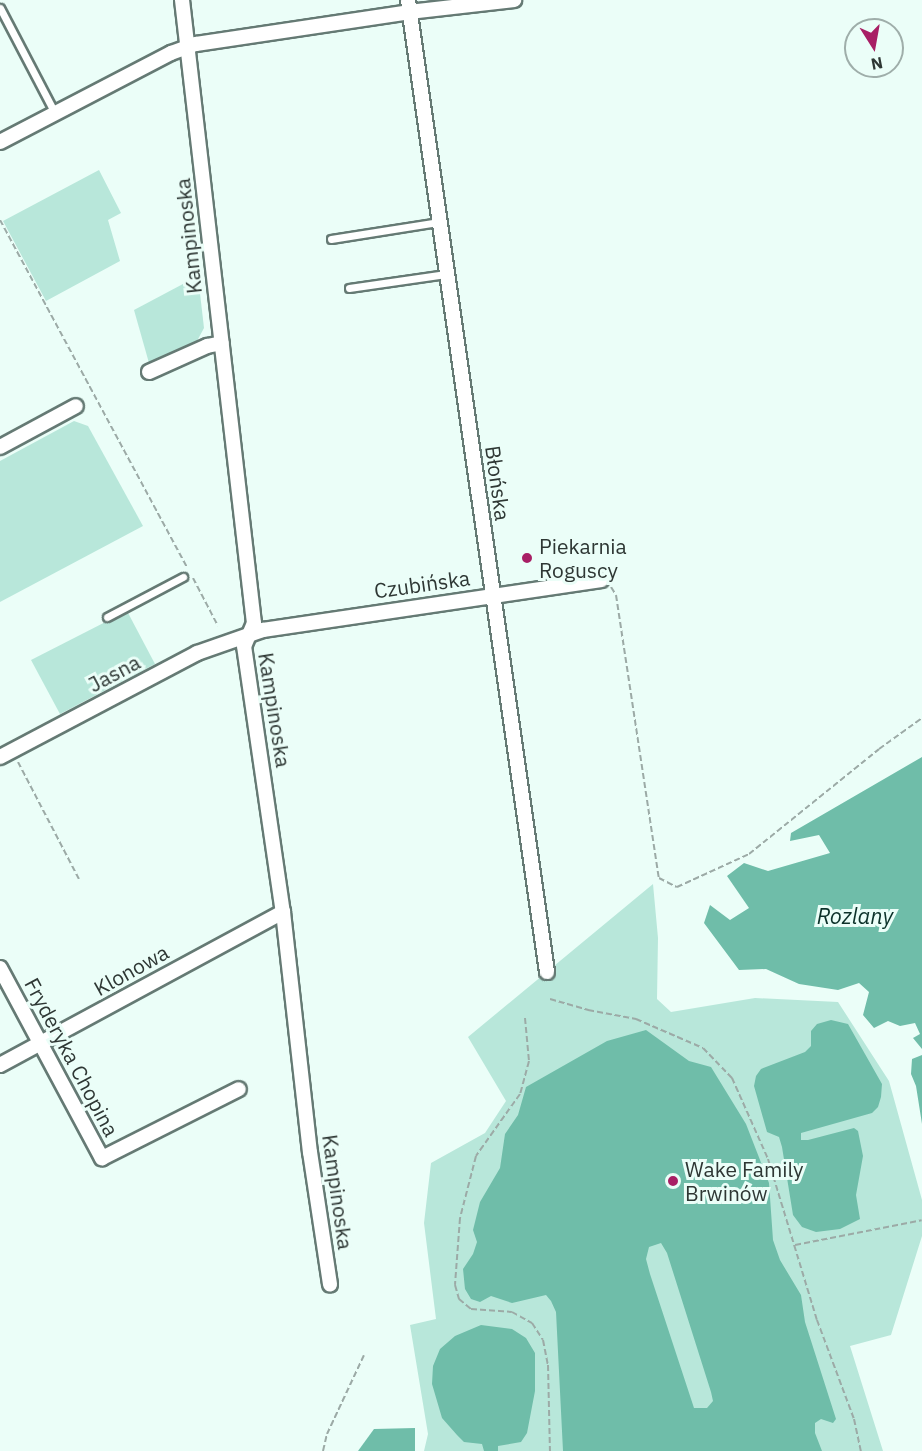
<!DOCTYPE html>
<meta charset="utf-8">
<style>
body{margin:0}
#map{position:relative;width:922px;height:1451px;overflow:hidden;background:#ebfef8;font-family:"IBM Plex Sans",sans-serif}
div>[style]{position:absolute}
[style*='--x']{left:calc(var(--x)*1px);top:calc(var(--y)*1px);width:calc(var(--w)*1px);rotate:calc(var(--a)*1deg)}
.green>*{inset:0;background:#b8e7da}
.water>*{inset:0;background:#6fbda9}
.path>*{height:2px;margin-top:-1px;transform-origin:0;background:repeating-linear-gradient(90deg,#9caaa6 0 6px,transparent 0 9px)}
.roads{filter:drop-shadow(2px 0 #657a74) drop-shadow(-2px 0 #657a74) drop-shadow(0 2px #657a74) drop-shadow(0 -2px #657a74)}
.lane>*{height:7px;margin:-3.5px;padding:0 3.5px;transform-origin:3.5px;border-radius:3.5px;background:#fff}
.street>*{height:14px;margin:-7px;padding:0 7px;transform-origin:7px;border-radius:7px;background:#fff}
.dots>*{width:16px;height:16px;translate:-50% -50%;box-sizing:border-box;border:3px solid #ebfef8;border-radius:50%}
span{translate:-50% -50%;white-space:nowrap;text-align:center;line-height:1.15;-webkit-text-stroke:6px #ebfef8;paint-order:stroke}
.street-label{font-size:21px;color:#2e3734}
.poi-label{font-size:21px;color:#2e3734}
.left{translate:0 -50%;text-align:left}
.water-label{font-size:22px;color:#0c322a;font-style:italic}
.north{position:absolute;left:844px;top:18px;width:60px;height:60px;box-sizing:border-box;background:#ebfef8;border:2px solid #9faeaa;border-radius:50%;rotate:169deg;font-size:16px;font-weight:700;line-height:24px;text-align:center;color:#2e3734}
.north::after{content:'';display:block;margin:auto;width:21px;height:27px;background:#a81f65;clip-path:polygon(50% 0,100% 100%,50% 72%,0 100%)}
</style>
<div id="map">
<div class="green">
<div style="clip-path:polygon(99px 170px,121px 213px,108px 220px,120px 261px,46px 301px,3px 221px)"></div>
<div style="clip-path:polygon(198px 276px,204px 328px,197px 341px,149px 363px,134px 310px)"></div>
<div style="clip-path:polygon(74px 421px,88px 426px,143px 526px,0 602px,0 461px)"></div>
<div style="clip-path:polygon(127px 611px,155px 664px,60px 714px,31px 660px)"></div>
<div style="clip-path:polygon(653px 884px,658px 938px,657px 999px,671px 1012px,755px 998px,838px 1002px,889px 1081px,922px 1200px,922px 1236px,891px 1335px,850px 1346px,883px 1451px,424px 1451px,428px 1434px,410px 1325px,436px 1319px,424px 1223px,431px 1163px,485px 1133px,506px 1101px,468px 1037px)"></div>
</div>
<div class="water">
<div style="clip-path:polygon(922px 757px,922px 1049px,913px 1038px,920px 1034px,915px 1023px,900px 1026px,888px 1021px,874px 1028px,863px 1015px,869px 992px,859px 983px,838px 990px,799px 984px,766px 969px,739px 970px,704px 923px,710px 905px,730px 920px,749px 908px,727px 876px,744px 863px,768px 871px,830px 853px,819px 835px,790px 841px,791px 833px)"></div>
<div style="clip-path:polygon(831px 1020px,848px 1024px,882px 1084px,881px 1097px,878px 1107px,872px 1113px,801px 1133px,801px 1140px,808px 1140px,854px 1128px,858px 1131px,863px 1156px,856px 1195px,860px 1219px,840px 1229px,816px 1232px,802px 1227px,793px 1215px,782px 1147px,779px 1137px,767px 1132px,754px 1086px,756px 1076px,761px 1069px,805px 1052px,811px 1046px,811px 1031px,817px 1024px)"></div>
<div style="clip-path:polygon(evenodd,646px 1030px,689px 1061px,711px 1067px,746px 1124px,769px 1183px,773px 1240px,780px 1260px,801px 1295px,805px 1322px,836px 1419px,833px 1423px,821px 1419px,815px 1423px,815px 1433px,822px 1451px,563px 1451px,556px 1312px,551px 1301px,546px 1295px,512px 1303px,491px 1296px,480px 1302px,471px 1299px,465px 1289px,463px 1269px,473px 1254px,477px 1242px,473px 1230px,480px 1202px,500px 1168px,505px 1134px,518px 1115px,526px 1087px,607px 1041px,646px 1030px,661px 1243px,667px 1253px,711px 1392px,713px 1401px,707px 1408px,694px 1408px,650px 1274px,646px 1259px,649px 1247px,661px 1243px)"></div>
<div style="clip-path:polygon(922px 1055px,922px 1124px,916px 1086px,911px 1074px,912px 1059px)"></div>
<div style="clip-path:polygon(481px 1325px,512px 1329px,526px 1338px,535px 1353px,535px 1391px,527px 1433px,521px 1442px,498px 1446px,498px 1451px,484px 1451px,482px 1444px,464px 1442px,457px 1435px,442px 1418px,432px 1384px,433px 1366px,440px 1349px,455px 1336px)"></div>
<div style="clip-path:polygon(415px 1428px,415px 1451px,358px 1451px,374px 1429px)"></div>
</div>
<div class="path">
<div style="--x:0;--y:220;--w:395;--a:61.7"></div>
<div style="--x:193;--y:578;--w:54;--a:62.5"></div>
<div style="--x:611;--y:587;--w:9;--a:58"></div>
<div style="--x:616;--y:595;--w:286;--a:81.4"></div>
<div style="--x:659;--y:878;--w:20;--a:27"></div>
<div style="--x:677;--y:887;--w:79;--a:-24.6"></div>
<div style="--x:749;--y:854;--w:167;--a:-38.9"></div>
<div style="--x:879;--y:749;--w:53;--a:-35.8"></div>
<div style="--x:18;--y:762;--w:132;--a:62.5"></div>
<div style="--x:550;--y:999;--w:40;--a:16"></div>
<div style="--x:588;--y:1010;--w:49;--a:10.6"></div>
<div style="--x:636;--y:1019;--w:73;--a:23.4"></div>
<div style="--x:703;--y:1048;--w:42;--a:46"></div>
<div style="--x:732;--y:1078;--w:89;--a:66"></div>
<div style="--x:768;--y:1159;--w:168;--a:73.1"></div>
<div style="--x:817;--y:1320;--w:106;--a:69.5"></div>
<div style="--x:854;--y:1419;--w:33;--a:78"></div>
<div style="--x:525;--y:1018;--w:43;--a:84.7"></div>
<div style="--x:529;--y:1061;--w:34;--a:105"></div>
<div style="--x:520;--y:1094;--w:76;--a:125.4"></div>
<div style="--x:476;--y:1156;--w:64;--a:104.5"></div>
<div style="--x:460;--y:1218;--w:67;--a:94.3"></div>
<div style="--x:455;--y:1285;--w:15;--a:74"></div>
<div style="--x:459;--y:1299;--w:16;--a:40"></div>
<div style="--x:471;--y:1309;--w:41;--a:4.2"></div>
<div style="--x:512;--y:1312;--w:23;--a:29"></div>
<div style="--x:532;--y:1323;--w:20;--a:57"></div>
<div style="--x:543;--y:1340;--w:25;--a:79"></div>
<div style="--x:548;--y:1365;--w:86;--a:88.7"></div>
<div style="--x:795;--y:1245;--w:129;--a:-11.1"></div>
<div style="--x:323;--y:1451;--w:17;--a:-77"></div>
<div style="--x:327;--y:1434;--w:87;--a:-64.9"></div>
</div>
<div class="roads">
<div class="lane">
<div style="--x:0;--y:8;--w:119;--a:62.4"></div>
<div style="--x:331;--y:239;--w:108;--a:-9"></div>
<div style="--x:349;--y:288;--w:98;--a:-8.2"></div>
<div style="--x:107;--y:617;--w:86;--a:-27.8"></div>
</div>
<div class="street">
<div style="--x:182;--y:0;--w:627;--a:83.41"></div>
<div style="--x:254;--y:623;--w:25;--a:113"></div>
<div style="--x:244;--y:646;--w:269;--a:81.7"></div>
<div style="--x:283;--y:912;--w:242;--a:83.6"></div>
<div style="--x:310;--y:1152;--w:134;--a:81.4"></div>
<div style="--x:408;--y:0;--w:982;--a:81.86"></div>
<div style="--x:0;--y:142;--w:193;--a:-27.5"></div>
<div style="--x:171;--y:53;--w:27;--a:-20"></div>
<div style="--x:196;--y:44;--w:215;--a:-8.5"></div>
<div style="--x:409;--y:12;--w:106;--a:-6.5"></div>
<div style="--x:149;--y:372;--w:64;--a:-24.1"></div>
<div style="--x:207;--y:346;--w:15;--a:-11"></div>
<div style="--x:0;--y:447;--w:86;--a:-28.3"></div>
<div style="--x:0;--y:757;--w:223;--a:-27.8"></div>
<div style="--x:197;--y:653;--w:70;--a:-19.2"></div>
<div style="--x:263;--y:630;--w:342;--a:-8.4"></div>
<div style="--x:0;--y:968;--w:216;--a:61.8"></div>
<div style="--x:102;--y:1158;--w:153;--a:-26.7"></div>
<div style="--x:0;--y:1065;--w:322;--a:-28.4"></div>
</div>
</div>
<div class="dots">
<div style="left:527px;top:558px;background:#a81f65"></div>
<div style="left:673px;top:1181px;background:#a81f65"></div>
</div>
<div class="street-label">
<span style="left:188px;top:236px;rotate:-96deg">Kampinoska</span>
<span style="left:498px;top:483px;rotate:82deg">Błońska</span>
<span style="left:422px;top:584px;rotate:-8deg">Czubińska</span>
<span style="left:114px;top:673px;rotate:-28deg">Jasna</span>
<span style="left:275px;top:710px;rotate:81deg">Kampinoska</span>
<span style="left:131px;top:970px;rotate:-29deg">Klonowa</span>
<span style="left:72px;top:1057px;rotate:62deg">Fryderyka Chopina</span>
<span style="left:338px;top:1192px;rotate:82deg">Kampinoska</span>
</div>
<div class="poi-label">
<span class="left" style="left:539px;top:558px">Piekarnia<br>Roguscy</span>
<span class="left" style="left:685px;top:1181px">Wake Family<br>Brwinów</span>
</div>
<div class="water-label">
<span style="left:855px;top:916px">Rozlany</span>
</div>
<div class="north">N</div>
</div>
